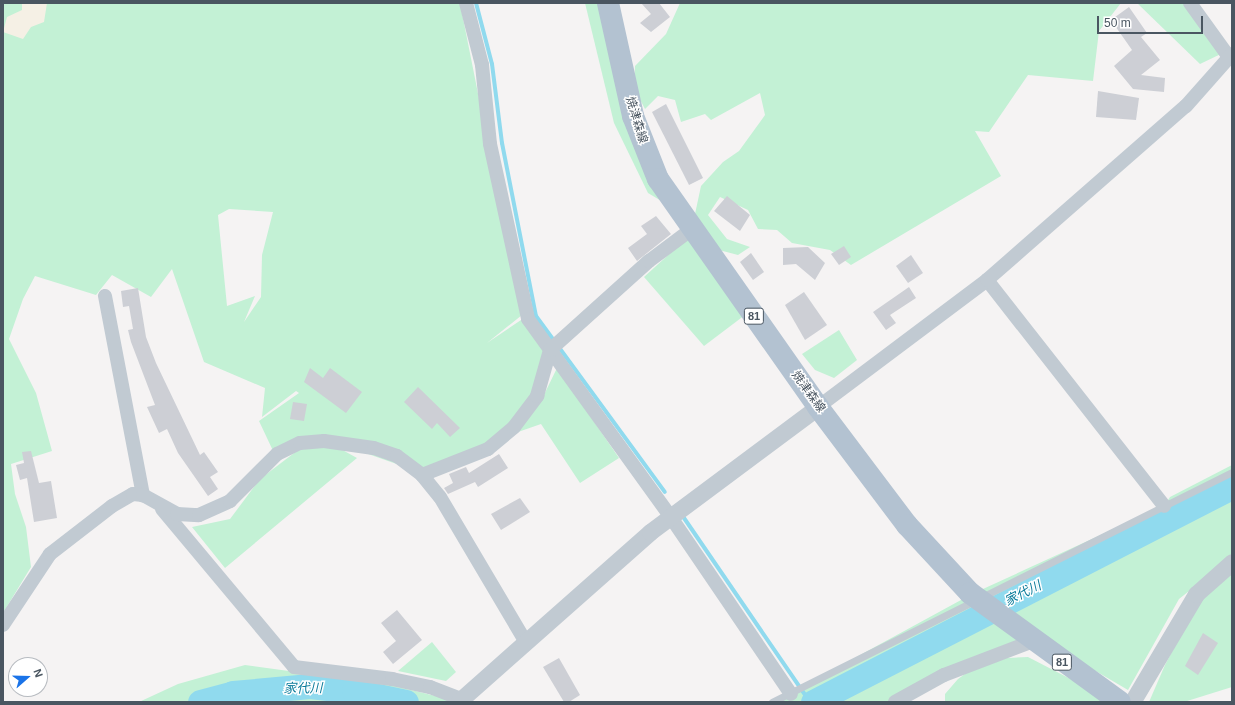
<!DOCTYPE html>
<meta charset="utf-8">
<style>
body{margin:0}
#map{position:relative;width:1235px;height:705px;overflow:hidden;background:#f5f3f3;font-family:Arial,"Noto Sans JP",sans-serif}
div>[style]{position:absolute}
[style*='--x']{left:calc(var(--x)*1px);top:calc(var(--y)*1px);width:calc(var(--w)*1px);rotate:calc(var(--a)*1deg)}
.green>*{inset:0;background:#c3f1d5}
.sand>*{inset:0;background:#f5f0e5}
.stream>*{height:4px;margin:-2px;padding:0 2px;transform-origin:2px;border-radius:2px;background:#90daee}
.river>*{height:25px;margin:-12.5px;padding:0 12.5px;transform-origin:12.5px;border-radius:12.5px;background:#90daee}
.building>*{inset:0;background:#cdcfd5}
.service>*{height:7px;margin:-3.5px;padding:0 3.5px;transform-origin:3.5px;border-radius:3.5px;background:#c1cad2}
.minor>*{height:14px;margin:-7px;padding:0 7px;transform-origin:7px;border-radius:7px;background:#c1cad2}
.tertiary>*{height:17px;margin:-8.5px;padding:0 8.5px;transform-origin:8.5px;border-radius:8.5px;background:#c1cad2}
.primary>*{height:22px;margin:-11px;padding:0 11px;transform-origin:11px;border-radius:11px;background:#b3c2d1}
span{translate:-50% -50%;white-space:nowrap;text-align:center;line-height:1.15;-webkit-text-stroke:3px #fff;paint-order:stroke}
.shield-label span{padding:1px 3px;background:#fff;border:1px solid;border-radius:3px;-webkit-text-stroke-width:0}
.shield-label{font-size:11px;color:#4a5661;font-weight:700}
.street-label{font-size:12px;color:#4a5661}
.water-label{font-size:13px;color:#0c7c9b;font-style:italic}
.frame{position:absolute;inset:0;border:4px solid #4a5661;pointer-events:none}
.north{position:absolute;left:8px;top:657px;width:40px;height:40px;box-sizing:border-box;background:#fff;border:1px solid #b7bbc0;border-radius:50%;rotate:70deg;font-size:11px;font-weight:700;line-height:16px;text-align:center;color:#4a5661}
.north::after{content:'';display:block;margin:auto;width:14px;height:18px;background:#1a73e8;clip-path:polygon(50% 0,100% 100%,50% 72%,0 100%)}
.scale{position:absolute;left:1097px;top:16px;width:106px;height:18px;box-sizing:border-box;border:2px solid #4a5661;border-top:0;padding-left:5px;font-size:12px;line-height:14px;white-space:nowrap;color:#4a5661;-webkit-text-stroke:3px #fff;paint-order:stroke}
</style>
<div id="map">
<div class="green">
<div style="clip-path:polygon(evenodd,3px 3px,460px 3px,522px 315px,487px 343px,524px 318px,544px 351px,534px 400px,509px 431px,425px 474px,317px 436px,275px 455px,259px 421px,299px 393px,296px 391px,262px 417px,265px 388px,204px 362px,172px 269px,151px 297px,112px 275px,96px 295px,35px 276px,23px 299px,9px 339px,36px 393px,52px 451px,11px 464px,15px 494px,26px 527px,31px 567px,3px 613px,3px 3px,229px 209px,273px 212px,262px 255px,261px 297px,244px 322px,255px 296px,227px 306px,218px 215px,229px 209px)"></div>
<div style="clip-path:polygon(585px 3px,600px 3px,663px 202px,648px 193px,614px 123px)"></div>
<div style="clip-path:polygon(680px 3px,1121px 3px,1099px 31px,1093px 81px,1028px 75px,989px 132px,975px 131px,1001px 176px,851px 265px,830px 250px,792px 243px,777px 230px,758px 229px,748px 210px,720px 197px,708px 215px,727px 239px,750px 247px,738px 255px,719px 250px,695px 214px,701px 186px,723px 162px,739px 151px,765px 115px,760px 93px,711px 120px,705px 114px,681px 122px,675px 100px,658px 96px,645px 109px,634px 88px,635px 66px,666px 34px)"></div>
<div style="clip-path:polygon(1137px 3px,1190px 3px,1225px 52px,1200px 64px)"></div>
<div style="clip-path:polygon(688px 237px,745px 315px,704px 346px,644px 277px)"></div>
<div style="clip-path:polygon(839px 330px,857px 360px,834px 378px,815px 370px,802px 354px)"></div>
<div style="clip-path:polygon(557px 368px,619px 458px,580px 483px,541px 424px,518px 432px,540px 403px)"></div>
<div style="clip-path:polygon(302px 447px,337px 447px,357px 458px,225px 568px,192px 527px,230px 519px,260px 479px)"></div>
<div style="clip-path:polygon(1232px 465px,1232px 557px,1179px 599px,1128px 690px,1036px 636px,988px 659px,1028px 657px,1115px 702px,945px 702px,945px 694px,958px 679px,983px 661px,898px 702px,774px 702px,972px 594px,1164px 506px,1170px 497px)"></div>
<div style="clip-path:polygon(1232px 564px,1232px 687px,1184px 702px,1149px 702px,1165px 665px,1200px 598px)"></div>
<div style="clip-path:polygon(432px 642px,456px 672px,446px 681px,398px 671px)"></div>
<div style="clip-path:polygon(245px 665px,391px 685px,460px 702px,139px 702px,178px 684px)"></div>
</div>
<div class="sand">
<div style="clip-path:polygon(22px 3px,47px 3px,44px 22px,31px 27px,23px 39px,3px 32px,7px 17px,22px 10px)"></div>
</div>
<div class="stream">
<div style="--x:476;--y:3;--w:63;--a:75.3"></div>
<div style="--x:492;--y:64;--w:80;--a:82.8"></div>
<div style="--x:502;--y:143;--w:176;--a:78.9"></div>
<div style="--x:536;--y:316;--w:218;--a:53.8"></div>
<div style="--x:684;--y:518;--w:223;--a:55.6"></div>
</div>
<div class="river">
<div style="--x:200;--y:702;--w:34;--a:-15"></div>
<div style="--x:233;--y:693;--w:77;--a:-5.2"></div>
<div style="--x:310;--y:686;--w:44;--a:6.5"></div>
<div style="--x:354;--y:691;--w:53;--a:11.9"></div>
<div style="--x:813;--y:702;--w:471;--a:-27.2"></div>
</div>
<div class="building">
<div style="clip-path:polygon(641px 3px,659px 3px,670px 17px,651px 32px,640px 23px,651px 14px)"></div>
<div style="clip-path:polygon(1129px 7px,1147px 33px,1141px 37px,1160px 60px,1141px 75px,1165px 78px,1164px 92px,1133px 89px,1114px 66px,1132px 50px,1111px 20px)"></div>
<div style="clip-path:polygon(1098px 91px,1139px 98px,1136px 120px,1096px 117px)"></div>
<div style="clip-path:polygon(666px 104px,703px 178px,689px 185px,652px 112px)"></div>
<div style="clip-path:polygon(727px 196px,750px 215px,740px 231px,714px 211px)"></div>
<div style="clip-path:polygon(656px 216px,671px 234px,637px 261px,628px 248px,647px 234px,641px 226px)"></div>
<div style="clip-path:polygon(844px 246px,851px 257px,839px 265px,831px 254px)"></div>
<div style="clip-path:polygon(808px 247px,825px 263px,815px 280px,796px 264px,783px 265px,783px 248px)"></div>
<div style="clip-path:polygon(751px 253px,764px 272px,753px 280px,740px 262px)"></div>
<div style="clip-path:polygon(911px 255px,923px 273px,908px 283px,896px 266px)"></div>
<div style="clip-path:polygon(909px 287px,916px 298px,890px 315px,896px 323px,886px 330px,873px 312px)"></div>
<div style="clip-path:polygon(138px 288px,146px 337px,156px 363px,200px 455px,204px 452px,218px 472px,210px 477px,218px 489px,208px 496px,178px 453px,167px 429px,159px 433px,147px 407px,155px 405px,131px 342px,128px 330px,133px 329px,129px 306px,123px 307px,121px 291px)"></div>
<div style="clip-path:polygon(804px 292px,827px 325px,805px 340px,785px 305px)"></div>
<div style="clip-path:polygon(310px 368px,323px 378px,330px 368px,362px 392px,346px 413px,304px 382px)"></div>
<div style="clip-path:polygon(418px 387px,460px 428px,450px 437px,437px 423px,432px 429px,404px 402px)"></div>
<div style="clip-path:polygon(293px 402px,307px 404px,304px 421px,290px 419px)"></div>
<div style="clip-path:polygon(31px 451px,39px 483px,51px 481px,57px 518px,34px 522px,27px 478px,20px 480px,16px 465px,24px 463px,22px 452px)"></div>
<div style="clip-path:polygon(499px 454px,508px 468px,478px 487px,475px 482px,448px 494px,444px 488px,453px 483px,449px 474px,466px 467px,469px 473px)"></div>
<div style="clip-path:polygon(520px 498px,530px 512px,501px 530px,491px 514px)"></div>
<div style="clip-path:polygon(397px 610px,422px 640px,393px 664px,383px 652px,396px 641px,381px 623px)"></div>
<div style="clip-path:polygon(1203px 633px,1218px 643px,1198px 675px,1185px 666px)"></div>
<div style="clip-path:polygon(559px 658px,580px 695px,569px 702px,564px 702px,543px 667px)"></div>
</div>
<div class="service">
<div style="--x:772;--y:702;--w:514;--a:-26.57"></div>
</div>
<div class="minor">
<div style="--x:466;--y:3;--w:64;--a:75.5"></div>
<div style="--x:482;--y:65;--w:79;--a:84.2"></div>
<div style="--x:490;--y:144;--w:179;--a:77.7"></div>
<div style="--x:528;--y:319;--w:243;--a:54.2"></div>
<div style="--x:670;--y:516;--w:215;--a:55.8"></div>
<div style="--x:1190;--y:3;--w:67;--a:54.2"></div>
<div style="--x:987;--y:280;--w:287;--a:51.9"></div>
<div style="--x:105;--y:296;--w:203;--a:79.2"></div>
<div style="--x:818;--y:407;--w:211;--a:-36.9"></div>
<div style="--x:987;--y:280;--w:264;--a:-41.2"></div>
<div style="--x:1186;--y:106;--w:69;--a:-48.5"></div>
<div style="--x:422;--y:475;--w:71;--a:-21.5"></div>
<div style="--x:488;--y:449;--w:34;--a:-40"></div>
<div style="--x:514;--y:427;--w:39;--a:-53"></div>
<div style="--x:537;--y:396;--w:48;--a:-74.2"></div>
<div style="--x:550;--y:350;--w:133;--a:-42"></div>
<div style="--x:649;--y:261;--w:54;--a:-36.7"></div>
<div style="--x:162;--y:509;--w:206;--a:50.1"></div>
<div style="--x:294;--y:667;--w:99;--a:7"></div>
<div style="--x:392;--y:679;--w:39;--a:12"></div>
<div style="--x:430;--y:687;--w:34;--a:21"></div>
<div style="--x:3;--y:625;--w:85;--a:-56.5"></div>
<div style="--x:50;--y:554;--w:78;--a:-37.7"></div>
<div style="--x:112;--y:506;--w:24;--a:-30"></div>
<div style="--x:133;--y:494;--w:10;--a:6"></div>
<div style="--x:143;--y:495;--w:39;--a:29"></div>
<div style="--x:177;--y:514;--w:22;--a:3"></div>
<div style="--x:199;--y:515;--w:34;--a:-24"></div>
<div style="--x:230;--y:501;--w:66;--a:-45"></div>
<div style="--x:277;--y:454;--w:25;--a:-26"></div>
<div style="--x:300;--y:443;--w:24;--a:-5"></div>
<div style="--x:324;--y:441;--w:50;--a:8"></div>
<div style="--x:374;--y:448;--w:24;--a:19"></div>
<div style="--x:397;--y:456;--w:31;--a:37"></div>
<div style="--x:422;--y:475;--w:28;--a:51"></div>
<div style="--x:440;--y:497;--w:167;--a:59.4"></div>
<div style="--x:895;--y:702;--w:56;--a:-28.9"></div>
<div style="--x:944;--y:675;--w:95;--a:-20.9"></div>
</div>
<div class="tertiary">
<div style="--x:458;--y:702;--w:256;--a:-41.5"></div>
<div style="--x:650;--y:532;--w:209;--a:-36.7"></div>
<div style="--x:1132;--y:702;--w:126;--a:-59.3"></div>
<div style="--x:1196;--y:594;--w:48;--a:-41.6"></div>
</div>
<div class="primary">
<div style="--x:608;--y:3;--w:116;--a:77.5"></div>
<div style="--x:633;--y:116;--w:68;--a:68.4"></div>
<div style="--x:658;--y:179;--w:279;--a:54.9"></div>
<div style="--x:818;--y:407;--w:148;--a:53"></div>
<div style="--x:907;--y:525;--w:93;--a:47.2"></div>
<div style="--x:970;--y:593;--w:185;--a:36"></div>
</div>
<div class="shield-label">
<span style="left:754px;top:316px">81</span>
<span style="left:1062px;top:662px">81</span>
</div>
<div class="street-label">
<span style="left:636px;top:120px;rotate:73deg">焼津森線</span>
<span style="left:808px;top:392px;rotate:54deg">焼津森線</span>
</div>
<div class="water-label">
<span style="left:1023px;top:594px;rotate:-27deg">家代川</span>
<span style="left:303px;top:689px;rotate:-1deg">家代川</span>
</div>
<div class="frame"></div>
<div class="north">N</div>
<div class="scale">50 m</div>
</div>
